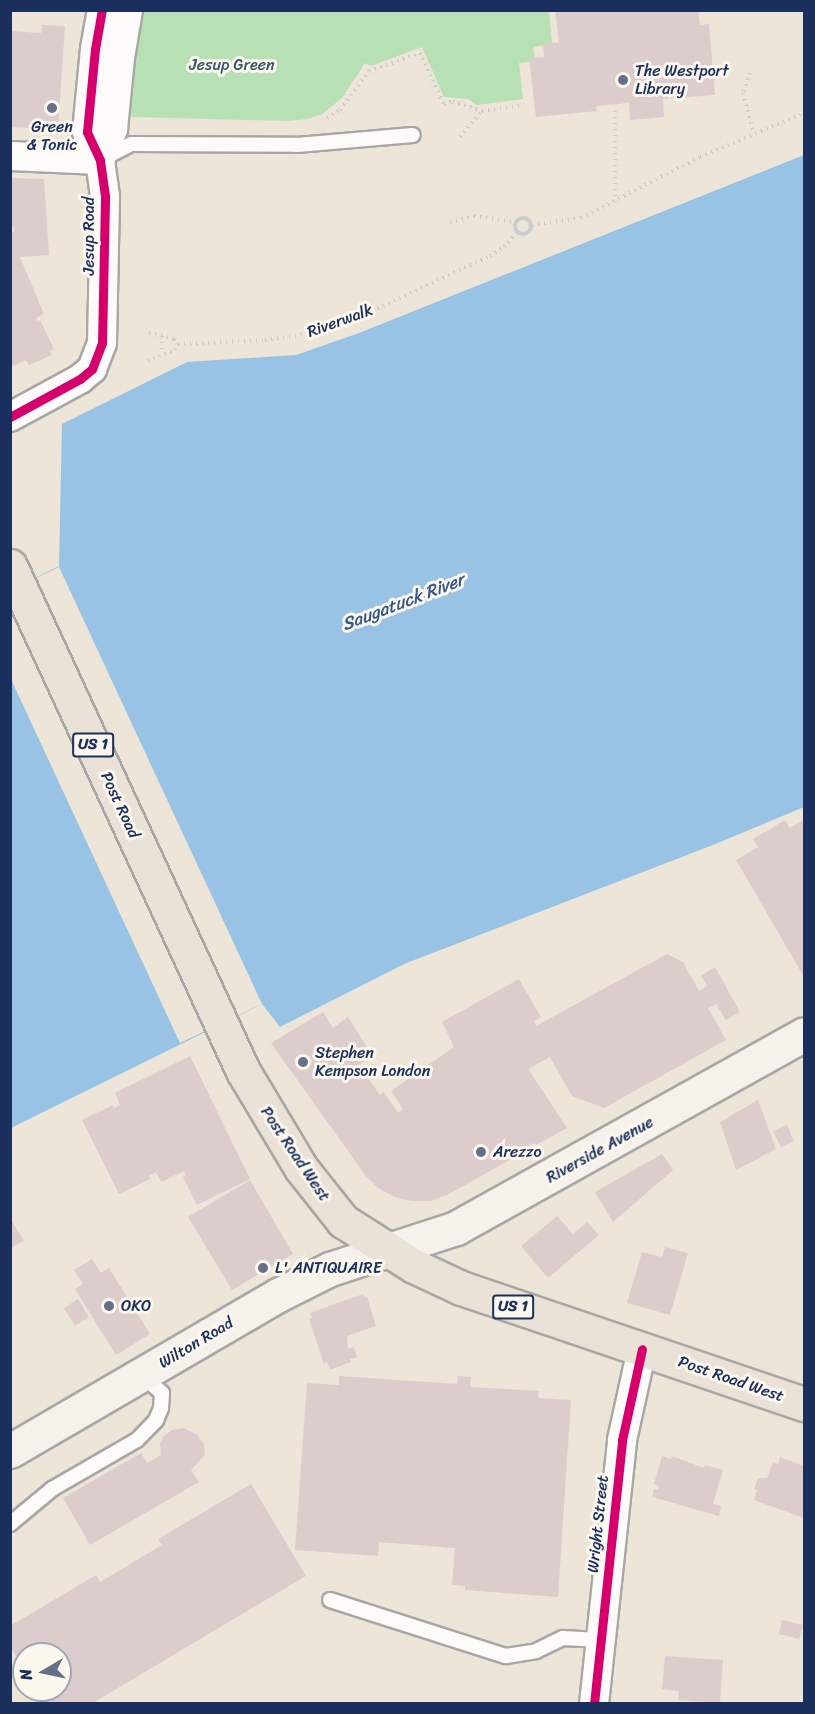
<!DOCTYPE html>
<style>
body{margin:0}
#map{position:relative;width:815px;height:1714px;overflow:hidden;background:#ede5d8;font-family:Sriracha,sans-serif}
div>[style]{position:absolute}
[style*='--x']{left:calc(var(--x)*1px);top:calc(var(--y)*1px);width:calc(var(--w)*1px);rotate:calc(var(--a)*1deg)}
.green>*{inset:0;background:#b8e0b5}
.water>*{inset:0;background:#99c3e4}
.pier>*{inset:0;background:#ede5d8}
.building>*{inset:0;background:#dcc}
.path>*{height:4px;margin-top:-2px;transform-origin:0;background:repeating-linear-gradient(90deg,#cdcccd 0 1.5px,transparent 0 6px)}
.path>.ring{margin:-2px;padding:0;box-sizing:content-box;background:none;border:4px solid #cdcccd;border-radius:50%}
.roads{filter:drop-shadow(2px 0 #a9a7a5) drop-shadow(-2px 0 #a9a7a5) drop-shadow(0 2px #a9a7a5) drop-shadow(0 -2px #a9a7a5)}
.service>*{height:14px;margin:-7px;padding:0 7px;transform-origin:7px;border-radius:7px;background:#fcfbf9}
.minor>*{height:28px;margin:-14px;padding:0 14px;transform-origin:14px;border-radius:14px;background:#fcfbf9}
.secondary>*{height:33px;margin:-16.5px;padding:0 16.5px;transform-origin:16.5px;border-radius:16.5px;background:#f6f1eb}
.primary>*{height:33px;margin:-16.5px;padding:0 16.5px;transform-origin:16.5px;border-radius:16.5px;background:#eae2d6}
.cycleway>*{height:9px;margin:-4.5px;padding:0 4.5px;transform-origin:4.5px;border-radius:4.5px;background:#d6006c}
.dots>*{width:16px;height:16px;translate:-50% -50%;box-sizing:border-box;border:3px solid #fbf7ec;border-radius:50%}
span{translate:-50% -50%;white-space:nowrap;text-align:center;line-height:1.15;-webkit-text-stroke:6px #fbf7ec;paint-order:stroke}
.shield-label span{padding:2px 4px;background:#fbf7ec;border:2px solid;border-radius:4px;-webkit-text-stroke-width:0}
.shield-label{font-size:15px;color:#1b2f5e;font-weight:700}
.park-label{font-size:16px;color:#385a6d}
.poi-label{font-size:16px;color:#1b2f5e}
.left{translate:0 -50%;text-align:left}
.street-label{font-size:16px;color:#1b2f5e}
.water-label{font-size:18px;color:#365788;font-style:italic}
.frame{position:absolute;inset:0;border:12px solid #1b2f5e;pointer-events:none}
.north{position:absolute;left:12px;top:1642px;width:60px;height:60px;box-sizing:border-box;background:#fbf7ec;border:2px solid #a1a7b3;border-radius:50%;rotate:261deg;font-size:16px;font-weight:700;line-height:24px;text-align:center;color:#1b2f5e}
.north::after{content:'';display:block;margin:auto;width:21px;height:27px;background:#646f89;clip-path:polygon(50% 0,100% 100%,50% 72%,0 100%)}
</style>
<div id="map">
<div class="green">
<div style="clip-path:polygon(142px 11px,549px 11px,552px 44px,533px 47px,535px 61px,519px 63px,523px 99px,476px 105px,468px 99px,444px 97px,422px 47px,371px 66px,365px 63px,342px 98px,322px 114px,308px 119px,289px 121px,132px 117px,129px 98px)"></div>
</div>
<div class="water">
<div style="clip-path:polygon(804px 155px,804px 807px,713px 845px,404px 964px,280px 1027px,262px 1004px,11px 1128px,11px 590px,59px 566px,62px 424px,187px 362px,296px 355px,359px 333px)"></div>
</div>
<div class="pier">
<div style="clip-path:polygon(59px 567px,262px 1004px,180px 1043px,10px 677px,11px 590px)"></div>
</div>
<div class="building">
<div style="clip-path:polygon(555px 10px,698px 10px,700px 25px,709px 24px,715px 95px,663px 99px,664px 117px,630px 120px,629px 103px,596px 106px,597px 111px,536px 117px,529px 58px,544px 57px,543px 44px,559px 42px)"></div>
<div style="clip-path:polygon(42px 25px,65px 26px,58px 130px,10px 127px,10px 31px,41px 33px)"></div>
<div style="clip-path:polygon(10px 178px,44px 179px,49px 255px,20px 257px,44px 314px,36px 318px,37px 321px,40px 320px,54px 349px,50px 351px,52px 355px,29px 365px,26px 360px,10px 367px,10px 232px,14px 232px,14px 227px,10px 227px)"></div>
<div style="clip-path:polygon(785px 820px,790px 828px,804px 820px,804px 977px,736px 860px,758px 847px,753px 839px)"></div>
<div style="clip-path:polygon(667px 954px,683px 962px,699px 991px,707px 986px,701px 976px,715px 967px,740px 1012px,726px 1020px,716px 1004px,708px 1008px,726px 1040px,604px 1108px,572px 1096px,550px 1057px,528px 1069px,567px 1128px,536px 1145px,534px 1143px,522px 1150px,522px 1153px,447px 1195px,430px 1201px,411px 1201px,395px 1197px,378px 1188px,366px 1176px,271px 1043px,323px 1012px,333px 1028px,348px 1017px,372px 1055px,359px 1065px,380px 1095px,384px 1092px,398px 1113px,403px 1109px,391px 1091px,454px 1047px,442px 1022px,519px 979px,541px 1017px,534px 1021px,536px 1026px)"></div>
<div style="clip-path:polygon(190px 1056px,250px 1179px,197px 1205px,183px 1177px,185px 1175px,184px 1171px,161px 1182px,156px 1172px,149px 1176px,150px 1179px,119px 1194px,82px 1120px,113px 1105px,114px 1108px,120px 1105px,115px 1093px)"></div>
<div style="clip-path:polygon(758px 1100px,776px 1149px,736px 1170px,720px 1122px)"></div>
<div style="clip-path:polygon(787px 1125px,794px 1141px,781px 1147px,773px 1131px)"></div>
<div style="clip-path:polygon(662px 1154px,673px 1170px,613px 1222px,595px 1192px)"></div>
<div style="clip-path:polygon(250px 1180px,293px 1254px,232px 1290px,188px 1217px)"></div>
<div style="clip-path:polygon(557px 1216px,573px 1234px,587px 1222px,599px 1235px,548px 1278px,521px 1246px)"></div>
<div style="clip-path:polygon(10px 1218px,24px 1241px,10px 1248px)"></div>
<div style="clip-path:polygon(665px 1247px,688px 1253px,670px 1315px,627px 1303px,642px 1252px,662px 1257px)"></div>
<div style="clip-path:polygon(92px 1259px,101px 1273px,109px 1268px,150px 1334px,116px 1355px,75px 1289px,83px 1284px,74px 1270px)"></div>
<div style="clip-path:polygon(363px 1294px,365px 1298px,367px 1297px,376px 1326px,347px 1336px,348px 1349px,354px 1347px,357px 1357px,350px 1359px,351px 1362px,330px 1370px,327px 1362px,324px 1364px,309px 1319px,312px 1318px,310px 1313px)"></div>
<div style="clip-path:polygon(78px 1299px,89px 1317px,75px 1326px,64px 1308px)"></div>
<div style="clip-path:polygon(339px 1376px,457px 1384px,458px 1376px,471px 1377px,470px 1387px,539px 1391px,538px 1398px,571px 1400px,558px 1597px,465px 1590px,465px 1586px,452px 1585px,455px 1548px,379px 1542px,378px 1556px,295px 1550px,307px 1383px,339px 1385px)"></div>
<div style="clip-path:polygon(184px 1428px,198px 1435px,204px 1445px,205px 1455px,191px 1470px,199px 1482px,90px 1545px,63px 1498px,141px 1453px,147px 1463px,161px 1455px,160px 1443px,163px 1437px,172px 1430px)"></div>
<div style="clip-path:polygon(662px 1456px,671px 1459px,672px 1456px,704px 1468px,705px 1465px,723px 1470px,713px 1504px,721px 1506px,719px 1516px,652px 1497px,654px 1489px,658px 1490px,659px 1486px,654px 1484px)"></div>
<div style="clip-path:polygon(780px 1457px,804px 1466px,804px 1518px,754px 1500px,757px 1490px,754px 1489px,758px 1478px,767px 1478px,773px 1462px,778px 1464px)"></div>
<div style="clip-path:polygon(251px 1484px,306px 1576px,91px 1704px,44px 1704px,36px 1690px,60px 1690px,60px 1654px,24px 1654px,24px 1669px,10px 1646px,10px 1626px,96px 1575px,100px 1582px,162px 1545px,158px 1539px)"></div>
<div style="clip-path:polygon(782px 1620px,803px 1625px,799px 1639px,779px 1634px)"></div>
<div style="clip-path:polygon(665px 1656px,723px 1660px,720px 1703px,678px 1700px,679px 1691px,662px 1689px)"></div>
</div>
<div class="path">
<div style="--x:750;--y:73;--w:21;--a:109"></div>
<div style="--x:743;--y:93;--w:42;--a:75"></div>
<div style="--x:327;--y:118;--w:15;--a:-32"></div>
<div style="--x:340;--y:110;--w:49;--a:-53.4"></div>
<div style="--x:369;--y:71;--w:54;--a:-19.4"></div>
<div style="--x:420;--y:53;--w:56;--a:64.8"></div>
<div style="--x:444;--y:104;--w:9;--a:-18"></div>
<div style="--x:453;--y:101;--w:31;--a:19"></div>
<div style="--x:460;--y:137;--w:34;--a:-50"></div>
<div style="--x:482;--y:111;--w:42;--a:-8.1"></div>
<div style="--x:615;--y:202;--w:94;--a:-90"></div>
<div class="ring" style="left:515px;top:218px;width:12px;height:12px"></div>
<div style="--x:450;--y:222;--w:25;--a:-14"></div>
<div style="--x:474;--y:216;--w:42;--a:8.1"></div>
<div style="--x:532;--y:225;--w:49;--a:-8.1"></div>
<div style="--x:581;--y:218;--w:134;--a:-27.1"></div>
<div style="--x:700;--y:157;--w:113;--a:-22.9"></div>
<div style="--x:149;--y:333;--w:26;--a:13"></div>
<div style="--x:174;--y:339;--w:6;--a:51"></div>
<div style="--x:162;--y:336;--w:17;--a:90"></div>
<div style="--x:148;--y:361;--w:29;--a:-22"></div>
<div style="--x:175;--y:350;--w:7;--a:-63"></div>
<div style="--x:178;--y:344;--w:87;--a:-2.6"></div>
<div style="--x:265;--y:340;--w:43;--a:-7.9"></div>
<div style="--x:308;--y:334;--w:68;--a:-19.8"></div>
<div style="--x:372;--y:311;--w:130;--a:-25"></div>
<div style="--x:490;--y:256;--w:17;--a:-33"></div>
<div style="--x:504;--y:247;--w:21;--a:-47"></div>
</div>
<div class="roads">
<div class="service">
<div style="--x:104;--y:158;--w:30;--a:-27"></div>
<div style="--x:131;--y:144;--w:166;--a:0.3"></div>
<div style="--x:297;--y:145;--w:116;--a:-4.9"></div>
<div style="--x:10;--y:1524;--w:55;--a:-39.8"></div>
<div style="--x:52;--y:1489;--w:98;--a:-30"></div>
<div style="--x:137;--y:1440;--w:28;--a:-46"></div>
<div style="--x:156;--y:1420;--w:13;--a:-67"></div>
<div style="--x:161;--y:1408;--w:15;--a:-86"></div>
<div style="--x:162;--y:1393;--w:27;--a:-138"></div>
<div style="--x:330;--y:1600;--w:185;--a:17.7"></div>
<div style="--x:506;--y:1656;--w:30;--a:-9"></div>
<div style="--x:536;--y:1651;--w:30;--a:-26"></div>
<div style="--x:563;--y:1638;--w:38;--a:3"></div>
</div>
<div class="minor">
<div style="--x:10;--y:156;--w:90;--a:2.5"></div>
<div style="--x:100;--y:160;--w:34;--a:-67"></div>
<div style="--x:113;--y:129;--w:71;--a:-84.4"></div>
<div style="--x:120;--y:58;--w:49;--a:-80.5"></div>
<div style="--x:10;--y:417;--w:80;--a:-28.5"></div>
<div style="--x:80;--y:379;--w:16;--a:-40"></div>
<div style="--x:92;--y:369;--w:28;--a:-69"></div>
<div style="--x:102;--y:343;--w:147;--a:-88.8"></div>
<div style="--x:105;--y:196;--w:36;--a:-98"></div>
<div style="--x:100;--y:160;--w:31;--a:-115"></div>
<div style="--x:87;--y:132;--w:83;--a:-84.5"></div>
<div style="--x:95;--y:49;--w:40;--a:-80"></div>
<div style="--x:594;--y:1704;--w:265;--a:-83.9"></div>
<div style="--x:622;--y:1440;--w:93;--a:-77.6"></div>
</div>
<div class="secondary">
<div style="--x:10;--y:1451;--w:310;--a:-30.2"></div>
<div style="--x:278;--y:1295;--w:58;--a:-26.6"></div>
<div style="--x:330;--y:1269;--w:133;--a:-18"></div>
<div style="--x:456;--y:1228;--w:398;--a:-29.1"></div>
</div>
<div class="primary">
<div style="--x:10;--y:566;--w:556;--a:65.23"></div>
<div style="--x:243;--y:1071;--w:113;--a:59.1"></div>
<div style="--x:301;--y:1168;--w:68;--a:51.6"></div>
<div style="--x:343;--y:1221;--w:84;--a:32.4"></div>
<div style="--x:414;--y:1266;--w:52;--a:25.1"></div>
<div style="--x:461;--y:1288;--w:362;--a:18.7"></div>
</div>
</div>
<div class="cycleway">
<div style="--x:10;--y:417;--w:80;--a:-28.5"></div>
<div style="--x:80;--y:379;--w:16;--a:-40"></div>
<div style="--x:92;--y:369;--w:28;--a:-69"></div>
<div style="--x:102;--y:343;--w:147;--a:-88.8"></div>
<div style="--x:105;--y:196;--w:36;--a:-98"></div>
<div style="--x:100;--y:160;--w:31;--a:-115"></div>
<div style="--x:87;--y:132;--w:83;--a:-84.5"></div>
<div style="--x:95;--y:49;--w:40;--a:-80"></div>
<div style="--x:594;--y:1704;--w:265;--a:-83.9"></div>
<div style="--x:622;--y:1440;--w:93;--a:-77.6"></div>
</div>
<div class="dots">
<div style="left:623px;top:80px;background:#646f89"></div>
<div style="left:52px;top:108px;background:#646f89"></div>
<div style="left:303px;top:1062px;background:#646f89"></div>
<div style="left:481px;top:1152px;background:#646f89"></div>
<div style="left:263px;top:1268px;background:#646f89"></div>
<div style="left:109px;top:1306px;background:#646f89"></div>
</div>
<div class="shield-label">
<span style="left:93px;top:745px">US 1</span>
<span style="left:513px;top:1307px">US 1</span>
</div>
<div class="park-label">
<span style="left:232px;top:65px">Jesup Green</span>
</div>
<div class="poi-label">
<span class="left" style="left:635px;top:80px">The Westport<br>Library</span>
<span style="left:52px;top:136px">Green<br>&amp; Tonic</span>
<span class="left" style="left:315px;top:1062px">Stephen<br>Kempson London</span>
<span class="left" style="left:493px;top:1152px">Arezzo</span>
<span class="left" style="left:275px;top:1268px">L' ANTIQUAIRE</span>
<span class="left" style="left:121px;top:1306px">OKO</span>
</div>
<div class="street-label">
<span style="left:89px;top:236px;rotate:-90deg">Jesup Road</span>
<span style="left:340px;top:321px;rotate:-20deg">Riverwalk</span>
<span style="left:120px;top:805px;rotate:65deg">Post Road</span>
<span style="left:600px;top:1150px;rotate:-29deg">Riverside Avenue</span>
<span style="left:295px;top:1154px;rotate:56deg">Post Road West</span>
<span style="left:196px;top:1343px;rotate:-31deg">Wilton Road</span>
<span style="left:731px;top:1379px;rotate:19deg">Post Road West</span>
<span style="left:598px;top:1524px;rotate:-84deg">Wright Street</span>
</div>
<div class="water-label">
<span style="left:403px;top:602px;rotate:-21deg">Saugatuck River</span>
</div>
<div class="frame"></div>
<div class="north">N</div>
</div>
